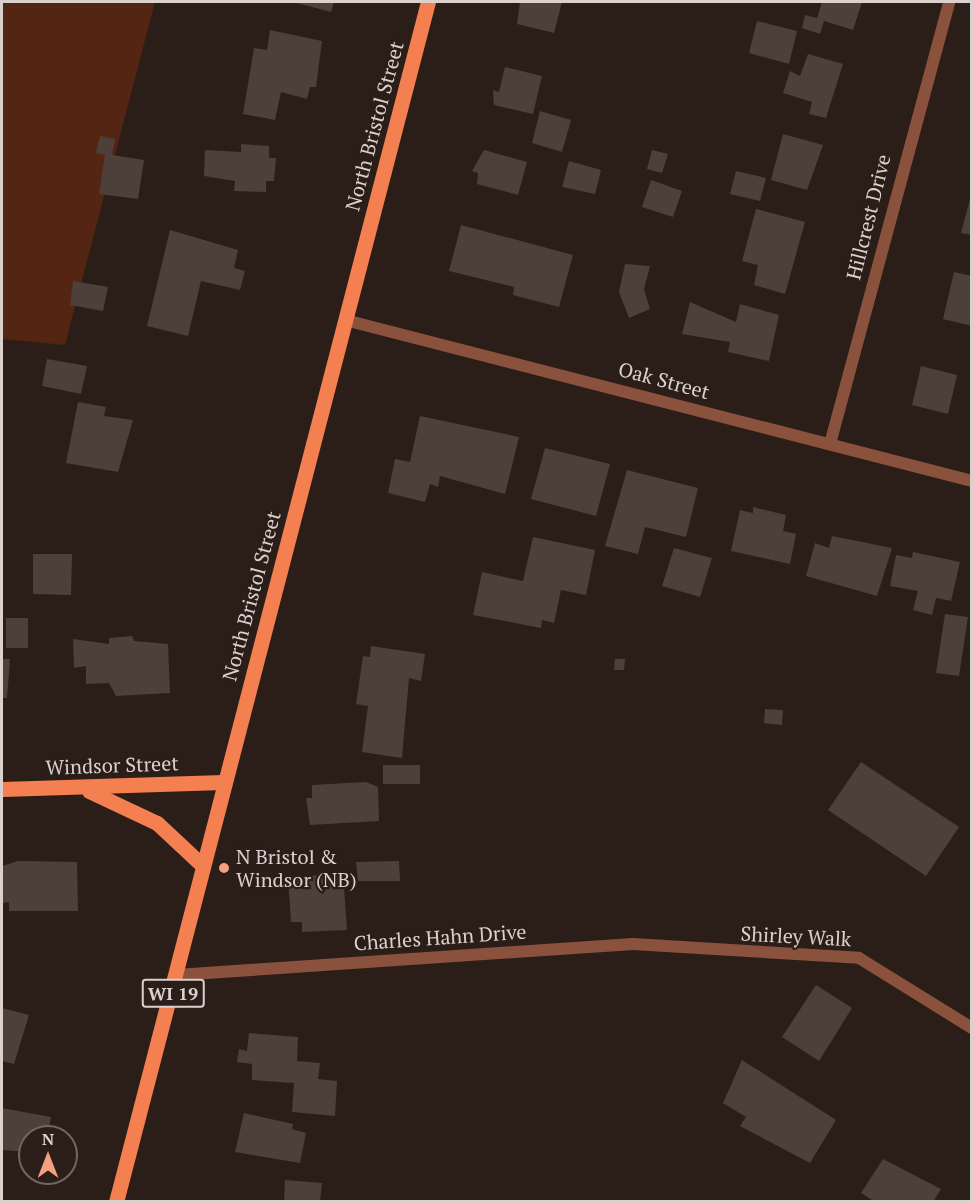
<!DOCTYPE html>
<style>
body{margin:0}
#map{position:relative;width:973px;height:1203px;overflow:hidden;background:#2b1e19;font-family:"PT Serif",serif}
div>[style]{position:absolute}
[style*='--x']{left:calc(var(--x)*1px);top:calc(var(--y)*1px);width:calc(var(--w)*1px);rotate:calc(var(--a)*1deg)}
.green>*{inset:0;background:#542512}
.building>*{inset:0;background:#4d3f39}
.minor>*{height:12px;margin:-6px;padding:0 6px;transform-origin:6px;border-radius:6px;background:#8a523d}
.primary>*{height:15px;margin:-7.5px;padding:0 7.5px;transform-origin:7.5px;border-radius:7.5px;background:#f48051}
.dots>*{width:16px;height:16px;translate:-50% -50%;box-sizing:border-box;border:3px solid #2b1e19;border-radius:50%}
span{translate:-50% -50%;white-space:nowrap;text-align:center;line-height:1.15;-webkit-text-stroke:4.5px #2b1e19;paint-order:stroke}
.shield-label span{padding:2px 4px;background:#2b1e19;border:2px solid;border-radius:4px;-webkit-text-stroke-width:0}
.shield-label{font-size:18px;color:#dad1ce;font-weight:700}
.street-label{font-size:20px;color:#dad1ce}
.poi-label{font-size:20px;color:#dad1ce}
.left{translate:0 -50%;text-align:left}
.frame{position:absolute;inset:0;border:3px solid #dad1ce;pointer-events:none}
.north{position:absolute;left:18px;top:1125px;width:60px;height:60px;box-sizing:border-box;background:#2b1e19;border:2px solid #716661;border-radius:50%;rotate:0deg;font-size:16px;font-weight:700;line-height:24px;text-align:center;color:#dad1ce}
.north::after{content:'';display:block;margin:auto;width:21px;height:27px;background:#f2a080;clip-path:polygon(50% 0,100% 100%,50% 72%,0 100%)}
</style>
<div id="map">
<div class="green">
<div style="clip-path:polygon(2px 2px,155px 2px,65px 345px,2px 339px)"></div>
</div>
<div class="building">
<div style="clip-path:polygon(293px 2px,334px 2px,331px 12px)"></div>
<div style="clip-path:polygon(520px 2px,562px 2px,554px 33px,517px 24px)"></div>
<div style="clip-path:polygon(822px 2px,862px 2px,853px 30px,824px 21px,820px 34px,802px 28px,805px 15px,817px 18px)"></div>
<div style="clip-path:polygon(757px 21px,797px 31px,789px 64px,749px 53px)"></div>
<div style="clip-path:polygon(270px 30px,322px 41px,316px 87px,310px 87px,307px 99px,281px 92px,275px 120px,243px 114px,254px 48px,267px 50px)"></div>
<div style="clip-path:polygon(808px 54px,843px 64px,826px 118px,809px 114px,812px 102px,783px 93px,790px 71px,800px 76px)"></div>
<div style="clip-path:polygon(505px 67px,542px 76px,533px 114px,494px 105px,493px 90px,499px 92px)"></div>
<div style="clip-path:polygon(540px 111px,571px 120px,562px 152px,532px 143px)"></div>
<div style="clip-path:polygon(783px 134px,823px 145px,807px 190px,771px 180px)"></div>
<div style="clip-path:polygon(100px 136px,115px 139px,112px 155px,144px 160px,138px 199px,99px 194px,105px 155px,96px 153px)"></div>
<div style="clip-path:polygon(241px 144px,269px 146px,269px 158px,276px 158px,274px 181px,266px 181px,266px 192px,234px 191px,235px 181px,204px 176px,205px 150px,241px 152px)"></div>
<div style="clip-path:polygon(484px 150px,527px 162px,518px 195px,477px 184px,478px 173px,472px 171px)"></div>
<div style="clip-path:polygon(652px 150px,668px 154px,662px 173px,647px 169px)"></div>
<div style="clip-path:polygon(569px 161px,601px 170px,595px 194px,562px 187px)"></div>
<div style="clip-path:polygon(736px 171px,766px 178px,760px 201px,730px 194px)"></div>
<div style="clip-path:polygon(651px 180px,682px 191px,673px 217px,642px 207px)"></div>
<div style="clip-path:polygon(971px 195px,972px 195px,972px 235px,961px 233px)"></div>
<div style="clip-path:polygon(756px 209px,805px 222px,785px 294px,754px 285px,758px 265px,742px 261px)"></div>
<div style="clip-path:polygon(461px 225px,573px 255px,559px 307px,513px 295px,514px 287px,449px 271px)"></div>
<div style="clip-path:polygon(170px 230px,238px 250px,234px 268px,245px 271px,240px 290px,201px 281px,188px 336px,147px 326px)"></div>
<div style="clip-path:polygon(625px 264px,650px 266px,644px 289px,650px 309px,629px 318px,619px 292px)"></div>
<div style="clip-path:polygon(954px 272px,972px 276px,972px 326px,943px 319px)"></div>
<div style="clip-path:polygon(73px 281px,108px 287px,103px 311px,70px 305px)"></div>
<div style="clip-path:polygon(690px 302px,736px 322px,740px 304px,779px 315px,769px 361px,728px 352px,730px 342px,682px 334px)"></div>
<div style="clip-path:polygon(47px 359px,87px 366px,81px 394px,42px 386px)"></div>
<div style="clip-path:polygon(921px 366px,957px 375px,948px 414px,912px 405px)"></div>
<div style="clip-path:polygon(78px 402px,106px 407px,104px 416px,133px 420px,118px 472px,66px 463px)"></div>
<div style="clip-path:polygon(420px 416px,519px 437px,505px 494px,440px 476px,438px 487px,430px 484px,425px 502px,388px 493px,395px 459px,410px 462px)"></div>
<div style="clip-path:polygon(545px 448px,610px 464px,596px 516px,531px 499px)"></div>
<div style="clip-path:polygon(627px 470px,698px 488px,686px 537px,645px 527px,638px 554px,605px 546px)"></div>
<div style="clip-path:polygon(753px 507px,786px 515px,783px 531px,796px 534px,790px 564px,731px 551px,740px 510px,753px 513px)"></div>
<div style="clip-path:polygon(832px 536px,892px 548px,877px 596px,806px 576px,815px 543px,829px 548px)"></div>
<div style="clip-path:polygon(533px 537px,595px 550px,586px 595px,561px 590px,554px 623px,542px 620px,541px 628px,473px 615px,482px 572px,523px 581px)"></div>
<div style="clip-path:polygon(674px 548px,712px 558px,700px 597px,662px 586px)"></div>
<div style="clip-path:polygon(913px 552px,960px 562px,951px 601px,936px 598px,932px 615px,913px 610px,918px 591px,890px 586px,896px 555px,912px 558px)"></div>
<div style="clip-path:polygon(33px 554px,72px 554px,71px 595px,33px 594px)"></div>
<div style="clip-path:polygon(945px 614px,968px 617px,959px 676px,936px 673px)"></div>
<div style="clip-path:polygon(6px 618px,28px 618px,28px 648px,6px 648px)"></div>
<div style="clip-path:polygon(132px 636px,134px 641px,168px 644px,170px 693px,116px 696px,109px 683px,86px 684px,86px 666px,74px 668px,73px 639px,109px 644px,109px 638px)"></div>
<div style="clip-path:polygon(371px 646px,425px 654px,421px 681px,409px 678px,402px 758px,362px 752px,368px 706px,356px 704px,363px 656px,370px 657px)"></div>
<div style="clip-path:polygon(2px 659px,10px 659px,7px 698px,2px 698px)"></div>
<div style="clip-path:polygon(615px 659px,625px 659px,624px 670px,614px 670px)"></div>
<div style="clip-path:polygon(765px 709px,783px 710px,782px 725px,764px 723px)"></div>
<div style="clip-path:polygon(861px 762px,959px 827px,926px 876px,828px 810px)"></div>
<div style="clip-path:polygon(383px 765px,420px 765px,420px 784px,383px 784px)"></div>
<div style="clip-path:polygon(366px 782px,378px 787px,379px 821px,310px 825px,306px 798px,312px 798px,312px 785px)"></div>
<div style="clip-path:polygon(18px 861px,77px 862px,78px 911px,9px 911px,9px 902px,2px 903px,2px 866px)"></div>
<div style="clip-path:polygon(399px 861px,400px 881px,358px 881px,356px 862px)"></div>
<div style="clip-path:polygon(343px 874px,347px 930px,302px 932px,302px 922px,291px 922px,288px 877px)"></div>
<div style="clip-path:polygon(816px 985px,852px 1008px,819px 1061px,782px 1037px)"></div>
<div style="clip-path:polygon(2px 1008px,29px 1015px,14px 1064px,2px 1061px)"></div>
<div style="clip-path:polygon(249px 1033px,298px 1037px,297px 1061px,320px 1063px,318px 1079px,337px 1081px,335px 1116px,292px 1112px,294px 1083px,252px 1080px,252px 1064px,237px 1062px,239px 1049px,247px 1051px)"></div>
<div style="clip-path:polygon(742px 1060px,836px 1120px,810px 1163px,740px 1126px,746px 1117px,723px 1103px)"></div>
<div style="clip-path:polygon(2px 1108px,51px 1117px,48px 1133px,30px 1137px,29px 1152px,2px 1150px)"></div>
<div style="clip-path:polygon(244px 1113px,293px 1124px,292px 1129px,306px 1133px,300px 1163px,235px 1152px)"></div>
<div style="clip-path:polygon(883px 1159px,941px 1189px,933px 1202px,875px 1202px,861px 1193px)"></div>
<div style="clip-path:polygon(285px 1180px,322px 1183px,320px 1202px,284px 1202px)"></div>
</div>
<div class="minor">
<div style="--x:345;--y:320;--w:647;--a:14.4"></div>
<div style="--x:830;--y:444;--w:458;--a:-74.9"></div>
<div style="--x:177;--y:975;--w:457;--a:-3.9"></div>
<div style="--x:633;--y:944;--w:226;--a:3.5"></div>
<div style="--x:859;--y:958;--w:133;--a:31.8"></div>
</div>
<div class="primary">
<div style="--x:2;--y:789;--w:221;--a:-1.8"></div>
<div style="--x:89;--y:791;--w:75;--a:25.2"></div>
<div style="--x:157;--y:823;--w:63;--a:43.1"></div>
<div style="--x:116;--y:1202;--w:1240;--a:-75.43"></div>
</div>
<div class="dots">
<div style="left:224px;top:868px;background:#f2a080"></div>
</div>
<div class="shield-label">
<span style="left:173px;top:993px">WI 19</span>
</div>
<div class="street-label">
<span style="left:374px;top:126px;rotate:-75deg">North Bristol Street</span>
<span style="left:868px;top:217px;rotate:-76deg">Hillcrest Drive</span>
<span style="left:664px;top:380px;rotate:15deg">Oak Street</span>
<span style="left:251px;top:596px;rotate:-75deg">North Bristol Street</span>
<span style="left:112px;top:765px;rotate:-2deg">Windsor Street</span>
<span style="left:796px;top:936px;rotate:3deg">Shirley Walk</span>
<span style="left:440px;top:937px;rotate:-4deg">Charles Hahn Drive</span>
</div>
<div class="poi-label">
<span class="left" style="left:236px;top:868px">N Bristol &amp;<br>Windsor (NB)</span>
</div>
<div class="frame"></div>
<div class="north">N</div>
</div>
